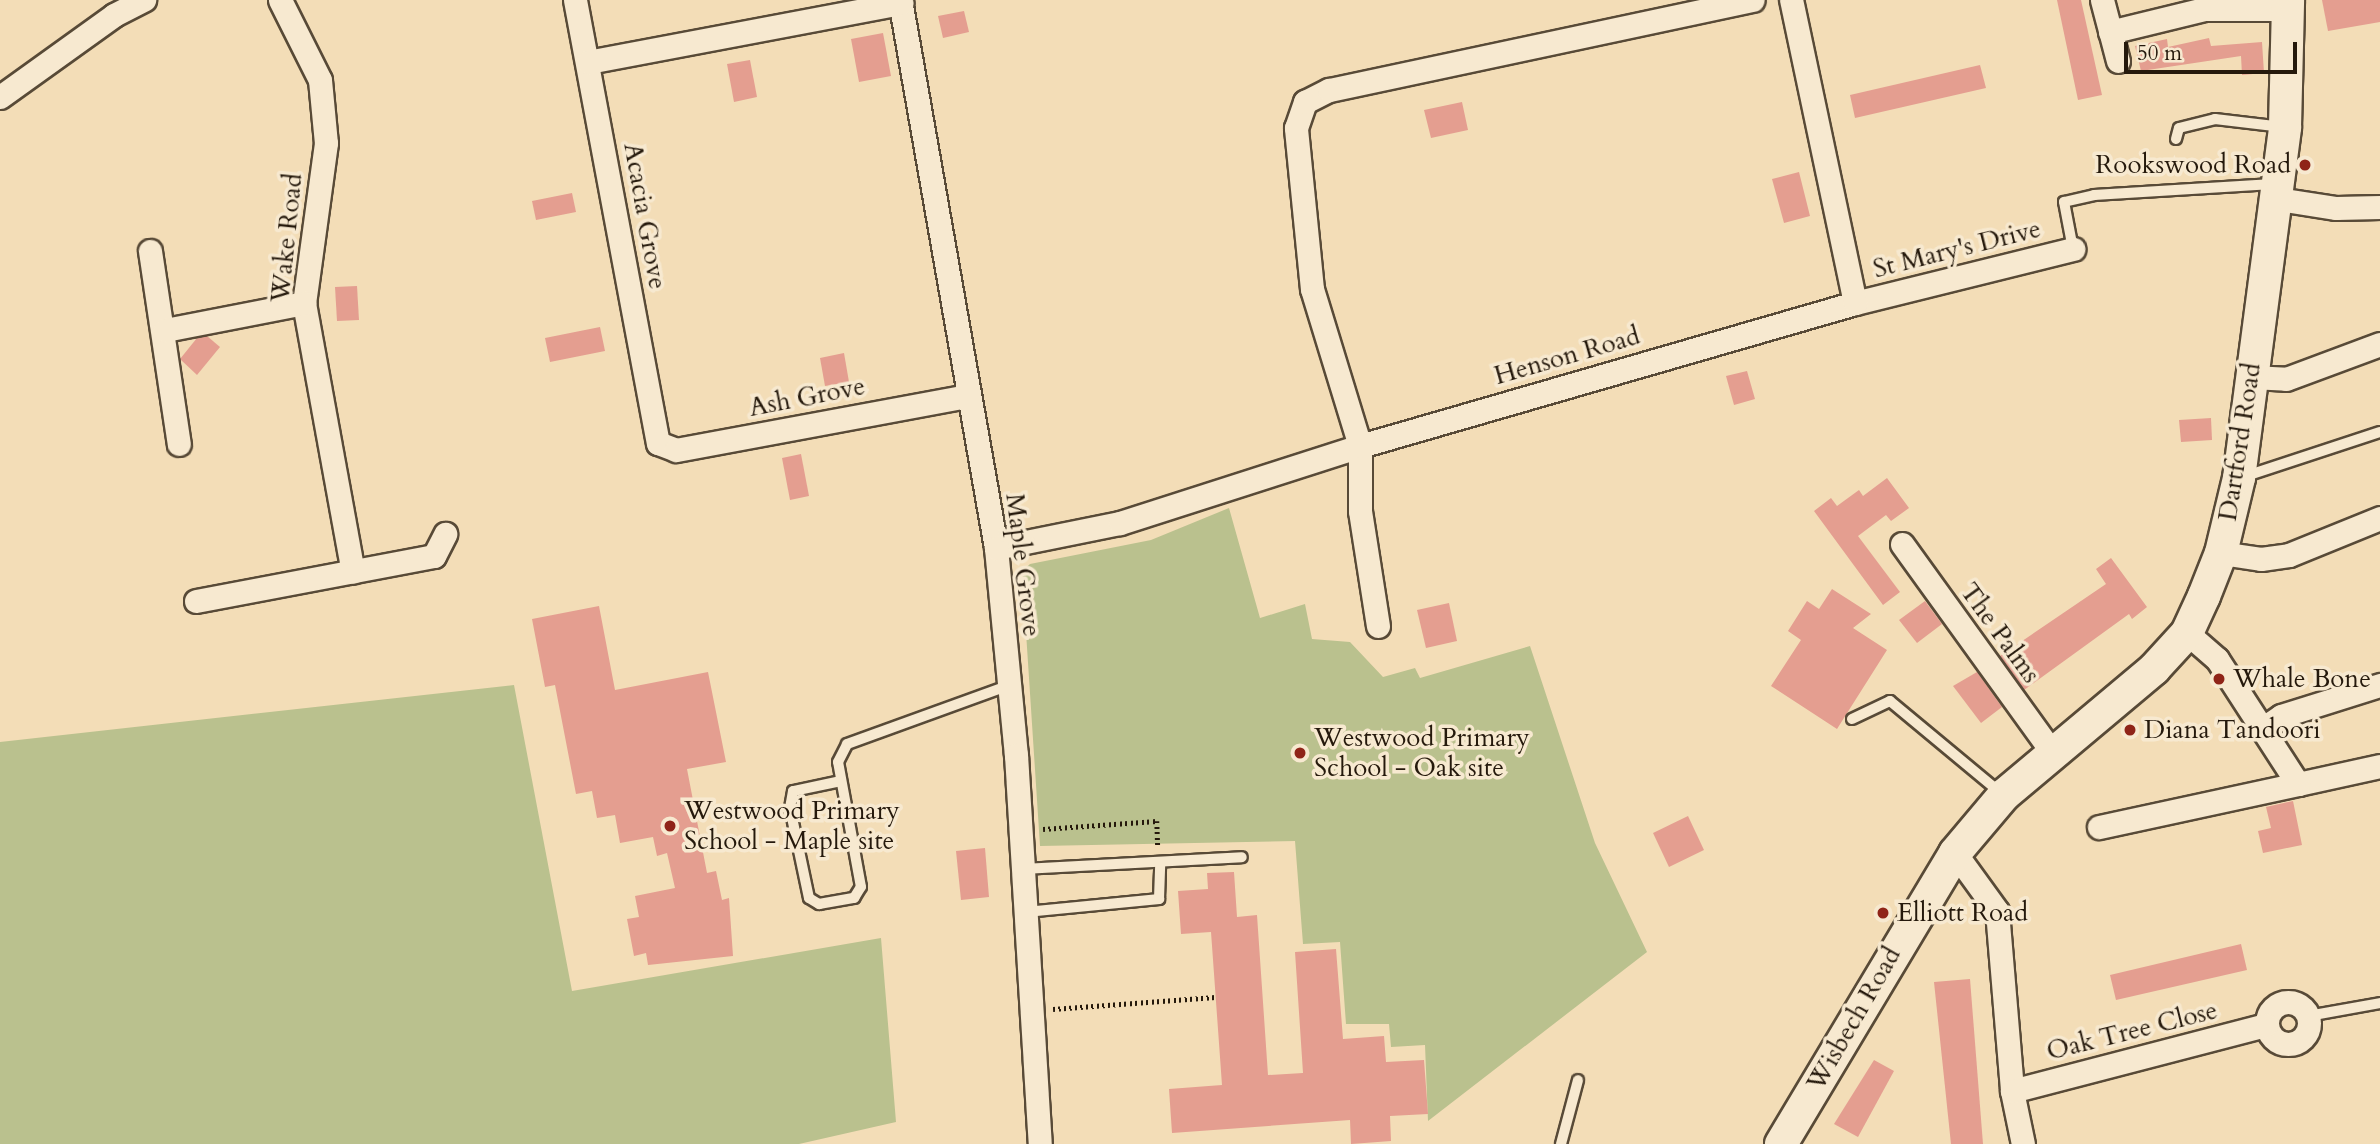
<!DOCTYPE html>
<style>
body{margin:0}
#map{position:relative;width:2380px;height:1144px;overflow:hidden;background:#f3ddb7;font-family:Cardo,serif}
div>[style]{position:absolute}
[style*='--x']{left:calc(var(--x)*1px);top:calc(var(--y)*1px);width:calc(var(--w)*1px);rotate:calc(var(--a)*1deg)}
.green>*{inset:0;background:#bac18e}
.building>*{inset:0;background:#e49e90}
.path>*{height:4.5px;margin-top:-2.25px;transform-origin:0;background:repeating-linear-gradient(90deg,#25190c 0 2px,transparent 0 5.5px)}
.roads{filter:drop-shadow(2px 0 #584a37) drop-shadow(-2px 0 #584a37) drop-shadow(0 2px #584a37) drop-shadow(0 -2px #584a37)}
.service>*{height:10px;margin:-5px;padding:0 5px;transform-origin:5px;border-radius:5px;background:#f7e9d0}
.minor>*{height:23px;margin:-11.5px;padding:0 11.5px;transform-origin:11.5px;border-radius:11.5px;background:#f7e9d0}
.minor>.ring{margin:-11.5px;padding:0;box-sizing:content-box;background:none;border:23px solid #f7e9d0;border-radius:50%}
.secondary>*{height:32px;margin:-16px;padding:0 16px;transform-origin:16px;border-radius:16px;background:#f7e9d0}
.dots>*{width:19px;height:19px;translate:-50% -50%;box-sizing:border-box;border:4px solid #f7e9d0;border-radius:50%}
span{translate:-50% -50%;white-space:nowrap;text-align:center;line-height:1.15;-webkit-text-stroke:7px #f7e9d0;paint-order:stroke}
.poi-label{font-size:26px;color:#25190c}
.right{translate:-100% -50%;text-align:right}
.left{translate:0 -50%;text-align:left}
.street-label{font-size:26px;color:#25190c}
.scale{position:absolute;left:2124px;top:42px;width:173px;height:32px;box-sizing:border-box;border:4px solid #25190c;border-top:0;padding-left:9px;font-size:21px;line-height:24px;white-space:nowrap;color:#25190c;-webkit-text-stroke:5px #f7e9d0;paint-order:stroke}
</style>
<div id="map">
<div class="green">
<div style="clip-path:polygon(1229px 508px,1260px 618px,1305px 604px,1312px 639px,1350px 642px,1383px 677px,1415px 668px,1420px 678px,1530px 646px,1595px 843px,1647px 952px,1428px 1121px,1425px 1045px,1391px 1047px,1389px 1024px,1346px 1024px,1340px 942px,1303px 944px,1295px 841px,1040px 846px,1022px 571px,1030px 564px,1151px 540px)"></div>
<div style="clip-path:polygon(514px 685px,572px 991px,881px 938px,896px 1122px,799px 1144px,0 1144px,0 742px)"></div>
</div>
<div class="building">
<div style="clip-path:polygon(2057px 0,2081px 0,2102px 95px,2078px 100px)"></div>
<div style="clip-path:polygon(2322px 0,2380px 0,2380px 22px,2328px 31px)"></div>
<div style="clip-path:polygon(964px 11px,969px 32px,943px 38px,938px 16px)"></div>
<div style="clip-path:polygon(883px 33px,891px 76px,859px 82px,851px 39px)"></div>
<div style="clip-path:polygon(2209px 38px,2211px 46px,2262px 42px,2264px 73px,2242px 75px,2241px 56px,2141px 71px,2135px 46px,2167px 39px,2168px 47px)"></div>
<div style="clip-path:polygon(750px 60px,757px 97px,734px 102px,727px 64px)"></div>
<div style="clip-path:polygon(1980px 65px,1986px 88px,1855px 118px,1850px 95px)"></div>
<div style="clip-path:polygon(1462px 102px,1468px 130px,1431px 138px,1424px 110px)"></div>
<div style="clip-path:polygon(1799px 172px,1810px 216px,1784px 223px,1772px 179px)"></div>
<div style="clip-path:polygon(572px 193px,576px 212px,536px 220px,532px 201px)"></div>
<div style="clip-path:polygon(357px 286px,359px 320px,337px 321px,335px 287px)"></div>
<div style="clip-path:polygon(600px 327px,605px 351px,550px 362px,545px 338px)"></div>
<div style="clip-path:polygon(207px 336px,220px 347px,197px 375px,180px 359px,197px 338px)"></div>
<div style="clip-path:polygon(844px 353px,849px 382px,825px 386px,820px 358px)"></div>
<div style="clip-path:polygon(1747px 371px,1755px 399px,1734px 405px,1726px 376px)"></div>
<div style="clip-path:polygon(2211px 418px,2212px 440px,2181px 442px,2179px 420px)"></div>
<div style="clip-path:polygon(801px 454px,809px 496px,790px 500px,782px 458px)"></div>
<div style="clip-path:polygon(1887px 478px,1909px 508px,1891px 521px,1886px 515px,1858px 536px,1900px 592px,1883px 605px,1814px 511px,1831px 498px,1837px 506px,1859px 490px,1863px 496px)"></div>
<div style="clip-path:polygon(2111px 558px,2147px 607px,2132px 619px,2129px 614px,2024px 690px,2000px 656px,2106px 584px,2096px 569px)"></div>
<div style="clip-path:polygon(1832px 589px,1871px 614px,1853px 628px,1887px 650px,1837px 729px,1771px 686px,1801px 640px,1788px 631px,1807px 601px,1819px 609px)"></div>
<div style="clip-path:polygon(1925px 601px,1942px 624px,1917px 643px,1899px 620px)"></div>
<div style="clip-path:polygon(1449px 603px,1457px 641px,1426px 648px,1417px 610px)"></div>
<div style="clip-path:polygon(599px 606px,615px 690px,708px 672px,726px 762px,687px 769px,707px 873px,716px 871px,722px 900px,729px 898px,733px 956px,648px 965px,646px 953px,634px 956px,627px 919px,639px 917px,635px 896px,675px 888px,667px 853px,657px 856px,653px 837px,620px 843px,615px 815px,597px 818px,592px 791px,576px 794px,555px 685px,545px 687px,532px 619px)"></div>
<div style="clip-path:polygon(1977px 672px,2002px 707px,1981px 723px,1953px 686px)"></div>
<div style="clip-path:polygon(2293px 801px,2302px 845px,2263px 853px,2258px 831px,2271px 828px,2266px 807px)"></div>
<div style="clip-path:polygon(1688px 816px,1704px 850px,1669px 867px,1653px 833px)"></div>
<div style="clip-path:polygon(985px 848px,989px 897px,961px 900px,956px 851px)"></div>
<div style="clip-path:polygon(1234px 872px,1237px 917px,1257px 915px,1268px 1075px,1303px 1073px,1295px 952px,1336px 949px,1343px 1039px,1384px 1036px,1386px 1062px,1424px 1060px,1428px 1114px,1390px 1116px,1391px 1141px,1351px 1144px,1350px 1120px,1172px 1133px,1169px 1089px,1222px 1085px,1211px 932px,1181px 934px,1178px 891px,1208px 889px,1207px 873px)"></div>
<div style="clip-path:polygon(2241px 944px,2247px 970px,2116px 1000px,2110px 975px)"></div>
<div style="clip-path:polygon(1970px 979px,1983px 1144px,1951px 1144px,1934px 982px)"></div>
<div style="clip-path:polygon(1874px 1060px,1894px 1071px,1858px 1137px,1834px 1124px)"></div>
</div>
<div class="path">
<div style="--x:1043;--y:829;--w:114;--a:-4"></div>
<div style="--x:1157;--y:821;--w:27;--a:88"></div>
<div style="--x:1053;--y:1009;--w:163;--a:-4.2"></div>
</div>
<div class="roads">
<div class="service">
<div style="--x:2176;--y:139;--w:11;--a:-75"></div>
<div style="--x:2179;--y:128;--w:37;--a:-14"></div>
<div style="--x:2215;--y:119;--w:68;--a:6.7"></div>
<div style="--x:2073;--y:249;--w:48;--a:-100.8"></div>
<div style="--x:2064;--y:202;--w:31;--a:-13"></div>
<div style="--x:2094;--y:195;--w:179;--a:-3.5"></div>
<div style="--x:2243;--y:477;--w:144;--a:-18.2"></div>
<div style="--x:1852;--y:719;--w:42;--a:-25.3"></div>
<div style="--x:1890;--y:701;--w:144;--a:39.7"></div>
<div style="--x:841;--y:781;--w:49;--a:168.2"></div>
<div style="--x:793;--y:791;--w:17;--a:100"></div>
<div style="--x:790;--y:808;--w:92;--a:78.1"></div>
<div style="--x:809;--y:898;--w:12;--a:31"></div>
<div style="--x:819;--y:904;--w:36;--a:-10"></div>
<div style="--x:854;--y:898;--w:13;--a:-58"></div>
<div style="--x:861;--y:887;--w:127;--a:-100.4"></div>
<div style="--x:838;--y:762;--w:20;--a:-63"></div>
<div style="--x:847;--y:744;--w:173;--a:-19.9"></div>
<div style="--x:1023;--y:869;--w:219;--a:-3.1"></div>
<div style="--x:1026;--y:912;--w:134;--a:-5.6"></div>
<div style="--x:1159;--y:899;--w:35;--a:-88"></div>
<div style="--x:2308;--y:1016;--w:73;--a:-10.2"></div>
<div style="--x:1561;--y:1144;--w:66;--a:-75.1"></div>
</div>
<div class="minor">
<div style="--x:280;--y:0;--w:89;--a:63.4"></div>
<div style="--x:320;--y:80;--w:63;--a:84.6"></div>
<div style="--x:326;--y:143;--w:162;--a:97.8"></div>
<div style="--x:304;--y:303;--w:273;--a:79.7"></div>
<div style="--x:575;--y:0;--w:451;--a:79.4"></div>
<div style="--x:658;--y:443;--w:19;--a:21"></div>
<div style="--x:676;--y:450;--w:297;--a:-10.5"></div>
<div style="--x:900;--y:0;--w:556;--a:80.06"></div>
<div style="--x:996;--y:548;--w:208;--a:84.5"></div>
<div style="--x:1016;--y:755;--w:390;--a:86.5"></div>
<div style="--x:2102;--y:0;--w:63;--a:75.3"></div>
<div style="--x:2110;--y:32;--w:97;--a:-13.7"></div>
<div style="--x:2204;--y:9;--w:84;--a:0"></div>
<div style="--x:588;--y:62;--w:319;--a:-10.7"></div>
<div style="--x:0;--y:97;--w:140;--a:-35.7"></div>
<div style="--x:114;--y:15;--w:34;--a:-27"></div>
<div style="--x:2278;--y:199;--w:59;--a:8.8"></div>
<div style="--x:2336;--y:208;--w:44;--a:-1.3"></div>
<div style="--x:150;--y:251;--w:195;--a:81.5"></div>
<div style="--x:1855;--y:303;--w:225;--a:-13.9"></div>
<div style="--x:165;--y:330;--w:142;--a:-11"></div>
<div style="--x:2251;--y:377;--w:35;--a:3"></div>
<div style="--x:2286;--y:379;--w:100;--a:-20.4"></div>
<div style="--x:1902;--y:544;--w:260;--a:54.2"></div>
<div style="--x:996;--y:548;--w:126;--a:-11.4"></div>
<div style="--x:1120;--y:523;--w:252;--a:-17.8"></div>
<div style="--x:1360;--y:446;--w:515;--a:-16.11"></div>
<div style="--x:1855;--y:303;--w:310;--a:-101.9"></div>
<div style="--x:2221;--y:553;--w:40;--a:8.5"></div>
<div style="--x:2261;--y:559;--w:28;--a:-8"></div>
<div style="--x:2289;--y:555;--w:98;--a:-22.1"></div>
<div style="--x:196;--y:601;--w:242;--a:-10.7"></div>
<div style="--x:434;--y:556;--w:25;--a:-63"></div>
<div style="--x:1378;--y:626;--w:116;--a:-98.9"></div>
<div style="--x:1360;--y:511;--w:65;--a:-90"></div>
<div style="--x:1360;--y:446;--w:164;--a:-107"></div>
<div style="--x:1312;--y:289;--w:162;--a:-95.7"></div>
<div style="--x:1296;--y:128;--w:28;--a:-71"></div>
<div style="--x:1305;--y:102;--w:27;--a:-27"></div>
<div style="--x:1329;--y:90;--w:433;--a:-12"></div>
<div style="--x:2262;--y:729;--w:23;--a:-34"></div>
<div style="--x:2281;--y:716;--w:104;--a:-17.4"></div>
<div style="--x:2298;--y:784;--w:84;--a:-12.4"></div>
<div style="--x:2099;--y:827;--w:204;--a:-12.2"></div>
<div style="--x:2298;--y:784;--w:149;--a:-122.9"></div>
<div style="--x:2217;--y:659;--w:40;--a:-139"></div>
<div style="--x:1955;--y:853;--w:72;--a:54.1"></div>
<div style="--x:1997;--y:911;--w:181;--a:85.2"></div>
<div style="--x:2012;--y:1091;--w:54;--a:78.3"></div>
<div class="ring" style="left:2267px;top:1002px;width:19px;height:19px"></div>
<div style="--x:2012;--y:1091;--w:262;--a:-14.6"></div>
</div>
<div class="secondary">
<div style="--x:1781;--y:1144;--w:339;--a:-59.1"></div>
<div style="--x:1955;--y:853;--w:76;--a:-49.8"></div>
<div style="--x:2004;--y:795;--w:196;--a:-40"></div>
<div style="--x:2154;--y:669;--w:49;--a:-47.5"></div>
<div style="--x:2187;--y:633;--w:41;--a:-65.3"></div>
<div style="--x:2204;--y:596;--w:46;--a:-68.4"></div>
<div style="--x:2221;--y:553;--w:77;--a:-76.5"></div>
<div style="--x:2239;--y:478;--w:354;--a:-82.5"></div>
<div style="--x:2285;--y:127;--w:127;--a:-88.6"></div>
</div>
</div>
<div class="dots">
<div style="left:2305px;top:165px;background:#8f2418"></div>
<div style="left:2219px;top:679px;background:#8f2418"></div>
<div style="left:2130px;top:730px;background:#8f2418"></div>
<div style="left:1300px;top:753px;background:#8f2418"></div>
<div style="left:670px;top:826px;background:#8f2418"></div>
<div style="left:1883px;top:913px;background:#8f2418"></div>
</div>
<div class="poi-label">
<span class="right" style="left:2291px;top:165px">Rookswood Road</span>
<span class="left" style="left:2233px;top:679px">Whale Bone</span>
<span class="left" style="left:2144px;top:730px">Diana Tandoori</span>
<span class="left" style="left:1314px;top:753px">Westwood Primary<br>School - Oak site</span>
<span class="left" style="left:684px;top:826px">Westwood Primary<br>School - Maple site</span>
<span class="left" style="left:1897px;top:913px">Elliott Road</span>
</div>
<div class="street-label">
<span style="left:645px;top:216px;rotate:80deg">Acacia Grove</span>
<span style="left:287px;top:238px;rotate:-84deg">Wake Road</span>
<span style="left:1957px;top:249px;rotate:-14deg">St Mary's Drive</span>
<span style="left:1567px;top:356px;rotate:-16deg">Henson Road</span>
<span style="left:807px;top:397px;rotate:-11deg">Ash Grove</span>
<span style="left:2240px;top:442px;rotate:-81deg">Dartford Road</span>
<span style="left:1023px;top:565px;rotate:83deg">Maple Grove</span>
<span style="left:2000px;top:633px;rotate:54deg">The Palms</span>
<span style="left:1854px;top:1019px;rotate:-60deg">Wisbech Road</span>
<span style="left:2132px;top:1031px;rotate:-14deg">Oak Tree Close</span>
</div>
<div class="scale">50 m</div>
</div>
